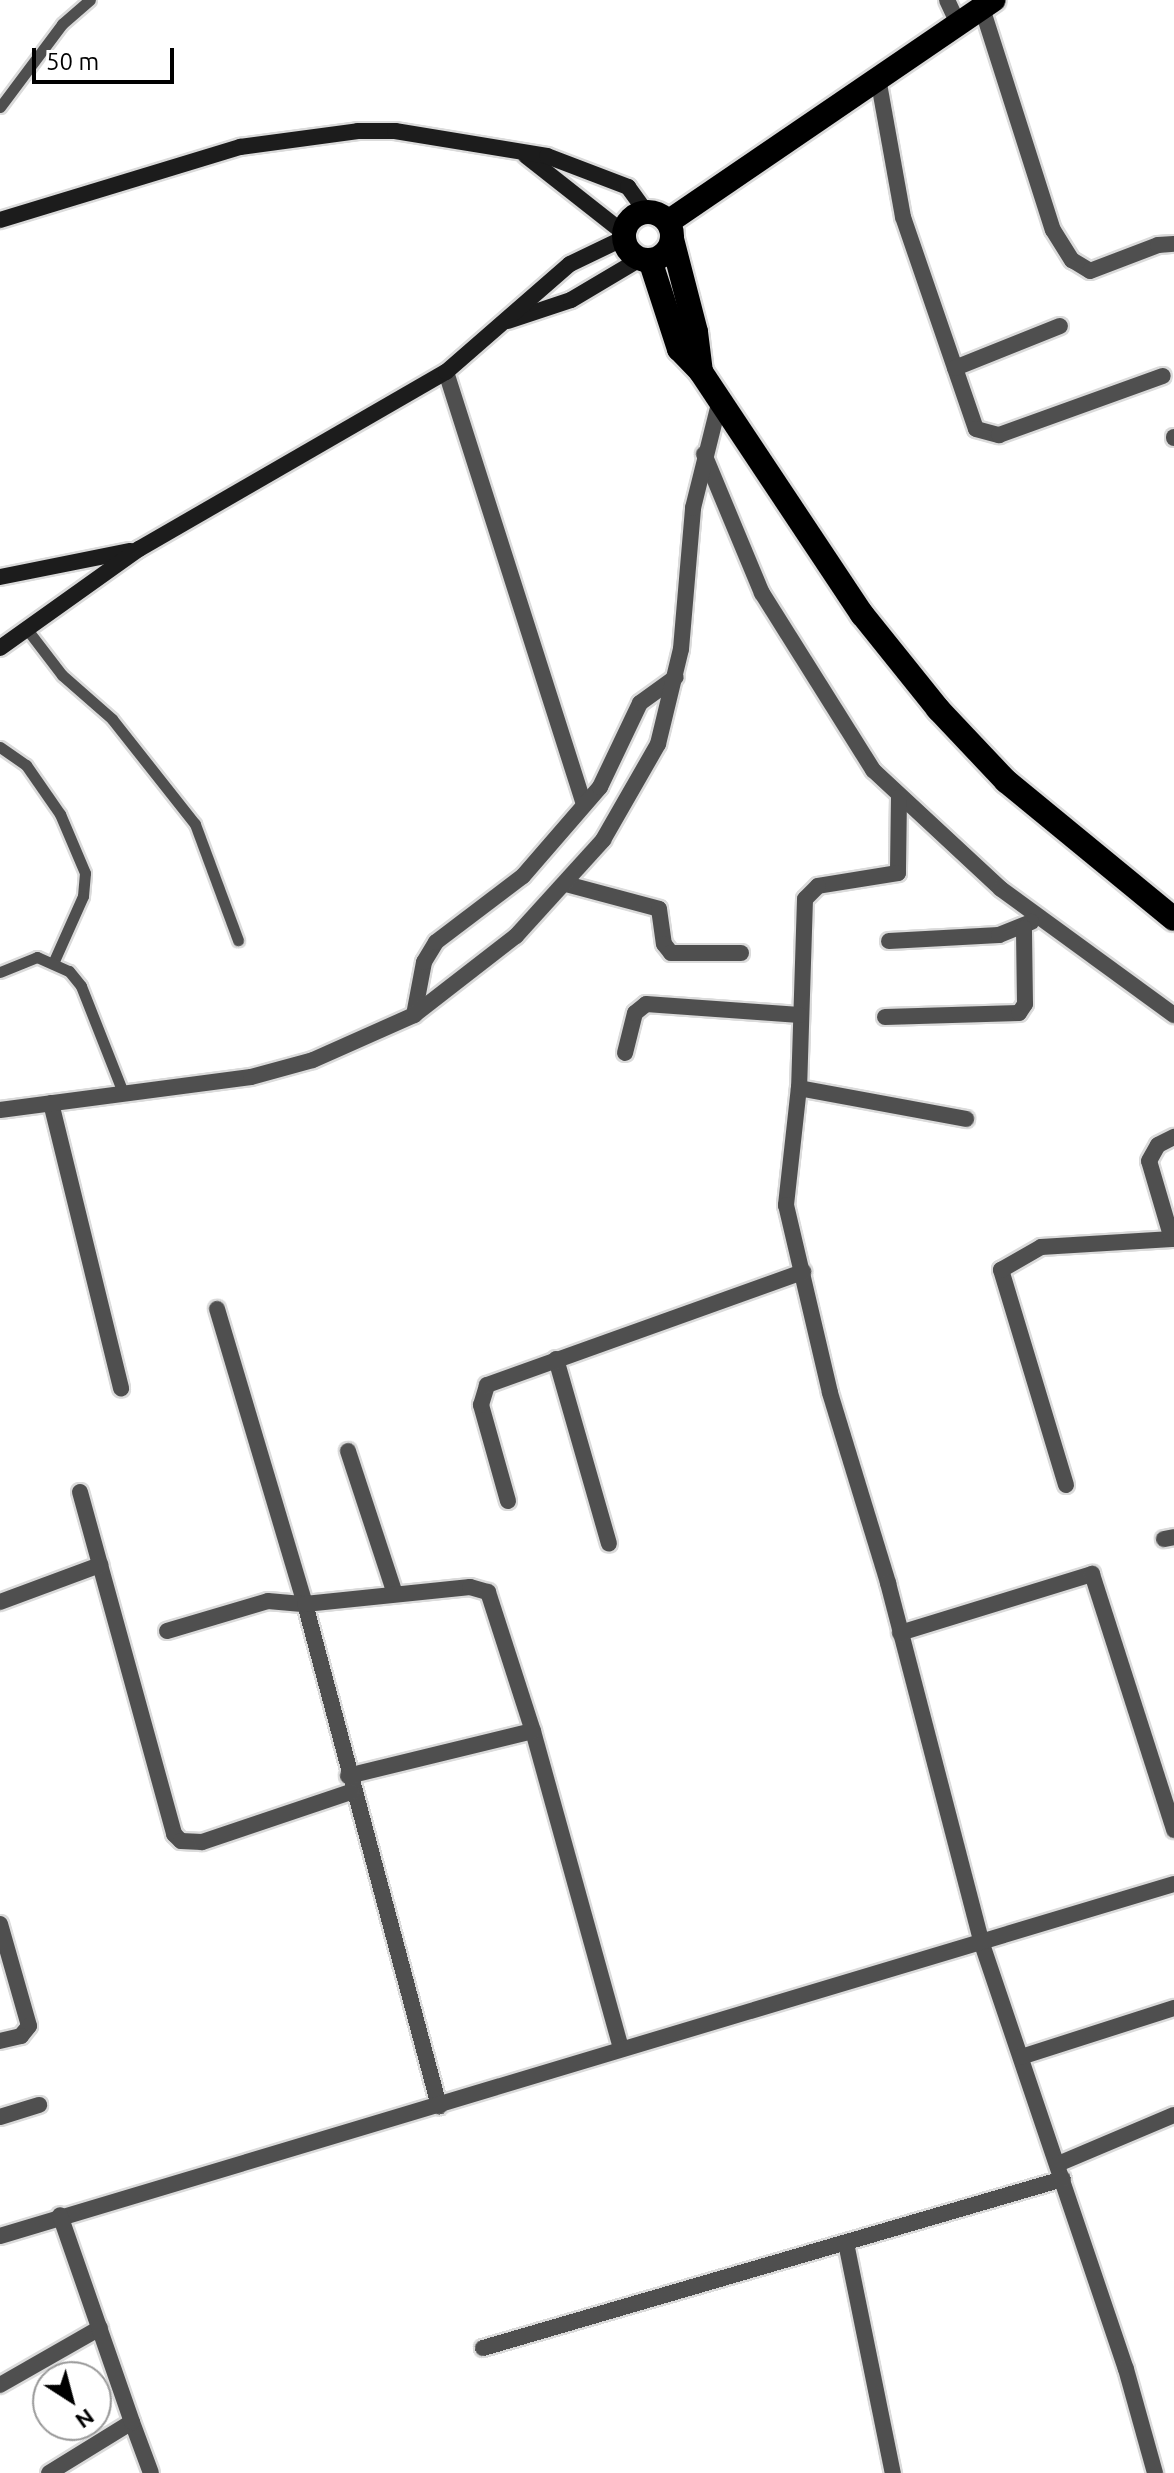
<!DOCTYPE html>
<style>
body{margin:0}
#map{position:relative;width:1174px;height:2473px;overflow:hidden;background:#fff;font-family:Ubuntu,sans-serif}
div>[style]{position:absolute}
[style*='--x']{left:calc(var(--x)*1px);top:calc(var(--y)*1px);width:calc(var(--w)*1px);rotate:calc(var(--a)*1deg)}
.roads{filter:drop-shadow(2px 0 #dbdbdb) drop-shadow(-2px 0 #dbdbdb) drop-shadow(0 2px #dbdbdb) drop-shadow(0 -2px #dbdbdb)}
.lane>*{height:11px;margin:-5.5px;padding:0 5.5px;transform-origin:5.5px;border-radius:5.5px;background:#4f4f4f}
.street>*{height:16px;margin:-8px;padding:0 8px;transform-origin:8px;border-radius:8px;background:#4f4f4f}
.secondary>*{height:16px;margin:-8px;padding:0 8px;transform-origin:8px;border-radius:8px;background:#1c1c1c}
.highway>*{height:24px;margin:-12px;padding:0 12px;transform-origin:12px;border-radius:12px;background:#000}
.highway>.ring{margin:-12px;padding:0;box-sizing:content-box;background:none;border:24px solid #000;border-radius:50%}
span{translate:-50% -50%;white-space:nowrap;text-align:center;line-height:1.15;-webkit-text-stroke:8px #fff;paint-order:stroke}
.north{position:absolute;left:32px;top:2361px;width:80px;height:80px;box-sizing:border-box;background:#fff;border:2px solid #999;border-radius:50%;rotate:144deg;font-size:22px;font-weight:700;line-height:32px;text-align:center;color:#000}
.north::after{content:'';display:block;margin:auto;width:28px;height:36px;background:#000;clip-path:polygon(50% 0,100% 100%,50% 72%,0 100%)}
.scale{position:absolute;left:32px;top:48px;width:142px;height:36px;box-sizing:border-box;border:4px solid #000;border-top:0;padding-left:10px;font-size:24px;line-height:28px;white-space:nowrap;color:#000;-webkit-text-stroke:6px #fff;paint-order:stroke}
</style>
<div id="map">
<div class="roads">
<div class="lane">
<div style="--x:0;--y:107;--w:104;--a:-53.2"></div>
<div style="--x:62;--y:24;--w:37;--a:-41"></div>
<div style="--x:26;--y:628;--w:59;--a:52.5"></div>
<div style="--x:62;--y:675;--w:67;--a:41.3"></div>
<div style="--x:112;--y:719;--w:134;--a:51.7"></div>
<div style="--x:195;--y:824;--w:124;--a:69.7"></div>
<div style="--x:0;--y:747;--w:32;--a:35"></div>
<div style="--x:26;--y:765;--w:60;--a:55.2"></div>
<div style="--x:60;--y:814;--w:64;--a:67"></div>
<div style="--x:85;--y:873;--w:23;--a:95"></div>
<div style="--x:83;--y:896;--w:71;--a:114"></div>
<div style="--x:0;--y:972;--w:40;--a:-22"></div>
<div style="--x:37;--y:957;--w:35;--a:24"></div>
<div style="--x:69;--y:971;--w:19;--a:51"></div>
<div style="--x:81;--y:986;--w:117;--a:68.5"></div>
</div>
<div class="street">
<div style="--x:947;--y:0;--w:26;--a:65"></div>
<div style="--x:982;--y:8;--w:233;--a:72.3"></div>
<div style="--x:1053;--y:230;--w:36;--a:58"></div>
<div style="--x:1072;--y:260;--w:21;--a:31"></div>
<div style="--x:1090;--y:271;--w:73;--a:-20.9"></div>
<div style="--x:1158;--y:245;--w:16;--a:-4"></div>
<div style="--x:878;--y:78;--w:141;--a:79.8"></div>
<div style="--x:903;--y:217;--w:224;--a:71"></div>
<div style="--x:976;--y:429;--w:24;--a:15"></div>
<div style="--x:999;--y:435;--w:174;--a:-19.8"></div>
<div style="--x:955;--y:368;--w:113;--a:-21.8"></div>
<div style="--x:446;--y:372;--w:454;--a:72.3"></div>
<div style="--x:1174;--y:437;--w:1;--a:90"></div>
<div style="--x:704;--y:454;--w:151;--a:67.4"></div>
<div style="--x:762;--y:593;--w:209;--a:57.9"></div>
<div style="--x:873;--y:770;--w:175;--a:42.9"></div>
<div style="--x:1001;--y:889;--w:214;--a:36.1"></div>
<div style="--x:899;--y:797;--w:76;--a:90.8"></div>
<div style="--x:898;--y:873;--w:81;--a:170.8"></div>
<div style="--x:818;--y:886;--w:18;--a:135"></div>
<div style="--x:805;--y:899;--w:188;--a:91.8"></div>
<div style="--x:799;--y:1087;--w:119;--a:96.3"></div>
<div style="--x:786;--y:1205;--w:193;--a:76.8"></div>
<div style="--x:830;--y:1393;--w:199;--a:73"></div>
<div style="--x:888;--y:1583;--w:373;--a:75.4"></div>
<div style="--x:982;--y:1944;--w:449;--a:71.3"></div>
<div style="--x:1126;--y:2369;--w:108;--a:74.4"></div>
<div style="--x:566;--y:884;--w:96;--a:15"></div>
<div style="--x:659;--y:909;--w:35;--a:82"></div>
<div style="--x:664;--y:944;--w:11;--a:52"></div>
<div style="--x:671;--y:953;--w:70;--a:0"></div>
<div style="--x:889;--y:941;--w:110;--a:-3.1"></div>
<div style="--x:999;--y:935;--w:35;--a:-22"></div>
<div style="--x:414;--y:1015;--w:54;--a:-79.3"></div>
<div style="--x:424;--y:962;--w:23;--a:-59"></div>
<div style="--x:436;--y:942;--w:109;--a:-37.2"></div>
<div style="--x:523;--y:876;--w:118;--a:-49.1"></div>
<div style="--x:600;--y:787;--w:93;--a:-64.5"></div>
<div style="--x:640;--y:703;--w:44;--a:-35.8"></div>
<div style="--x:885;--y:1017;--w:134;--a:-1.7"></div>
<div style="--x:1019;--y:1013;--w:11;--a:-56"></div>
<div style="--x:1025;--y:1004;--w:76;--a:-90.8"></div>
<div style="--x:625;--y:1053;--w:41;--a:-76"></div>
<div style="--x:635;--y:1013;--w:14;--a:-39"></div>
<div style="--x:646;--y:1004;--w:154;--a:4.1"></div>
<div style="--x:799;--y:1088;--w:170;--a:10.5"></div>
<div style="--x:51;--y:1103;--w:294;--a:76.2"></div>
<div style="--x:0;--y:1110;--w:253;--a:-7.5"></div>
<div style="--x:251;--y:1077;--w:64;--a:-15.3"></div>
<div style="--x:313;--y:1060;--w:111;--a:-24"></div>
<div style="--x:414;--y:1015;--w:129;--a:-37.8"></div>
<div style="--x:516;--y:936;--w:130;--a:-47.8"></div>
<div style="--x:603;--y:840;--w:111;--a:-60.2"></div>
<div style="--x:658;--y:744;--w:98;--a:-76.4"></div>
<div style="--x:681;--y:649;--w:142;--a:-85.1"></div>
<div style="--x:693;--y:508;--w:107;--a:-76"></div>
<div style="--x:217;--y:1309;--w:308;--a:73.4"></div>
<div style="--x:305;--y:1604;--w:520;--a:75.05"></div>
<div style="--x:556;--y:1359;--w:192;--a:74"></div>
<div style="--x:348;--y:1451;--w:147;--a:71.8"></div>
<div style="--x:1066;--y:1485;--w:225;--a:-106.8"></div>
<div style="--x:1001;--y:1270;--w:46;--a:-29.9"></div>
<div style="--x:1041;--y:1247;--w:131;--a:-3.5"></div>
<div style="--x:1172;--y:1239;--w:81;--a:-106.4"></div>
<div style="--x:1149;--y:1161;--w:18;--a:-61"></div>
<div style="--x:1158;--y:1145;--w:18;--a:-27"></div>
<div style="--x:80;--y:1492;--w:355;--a:74.6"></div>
<div style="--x:174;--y:1834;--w:10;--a:45"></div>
<div style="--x:181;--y:1841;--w:21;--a:3"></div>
<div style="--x:202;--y:1842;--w:157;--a:-18.6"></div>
<div style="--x:508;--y:1501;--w:100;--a:-105.7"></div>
<div style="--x:481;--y:1405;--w:21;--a:-73"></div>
<div style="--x:487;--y:1385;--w:336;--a:-19.7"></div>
<div style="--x:1164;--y:1539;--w:10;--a:-11"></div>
<div style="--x:0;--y:1602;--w:107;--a:-20.3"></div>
<div style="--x:167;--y:1631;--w:105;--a:-16.5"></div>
<div style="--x:268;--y:1601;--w:37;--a:5"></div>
<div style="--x:305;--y:1604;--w:166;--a:-5.9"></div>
<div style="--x:470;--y:1587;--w:19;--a:16"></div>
<div style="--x:488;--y:1592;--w:146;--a:72.1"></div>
<div style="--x:533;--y:1731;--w:330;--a:74.5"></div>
<div style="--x:900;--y:1633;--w:201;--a:-17.1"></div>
<div style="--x:1092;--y:1574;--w:269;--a:72.2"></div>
<div style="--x:348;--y:1776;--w:190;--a:-13.7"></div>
<div style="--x:0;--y:1924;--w:106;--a:74.1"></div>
<div style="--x:29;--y:2026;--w:13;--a:129"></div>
<div style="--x:21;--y:2036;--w:22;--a:167"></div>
<div style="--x:1021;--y:2057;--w:161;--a:-17.8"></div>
<div style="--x:0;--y:2117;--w:41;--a:-17.1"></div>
<div style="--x:1058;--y:2164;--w:126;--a:-22.9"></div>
<div style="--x:0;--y:2236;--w:1226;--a:-16.69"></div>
<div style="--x:846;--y:2243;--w:235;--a:78.5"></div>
<div style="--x:483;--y:2348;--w:604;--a:-16.25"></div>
<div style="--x:0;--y:2385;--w:115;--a:-29.7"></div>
<div style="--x:132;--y:2422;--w:54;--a:69.6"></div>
<div style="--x:49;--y:2473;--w:97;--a:-31.6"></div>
<div style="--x:132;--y:2422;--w:219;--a:-109.2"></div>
</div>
<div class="secondary">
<div style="--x:526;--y:156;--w:125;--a:38.2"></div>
<div style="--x:0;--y:220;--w:251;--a:-16.9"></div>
<div style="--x:240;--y:147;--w:119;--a:-7.7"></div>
<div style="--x:358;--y:131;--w:37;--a:0"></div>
<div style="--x:395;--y:131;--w:154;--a:9.3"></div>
<div style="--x:547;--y:156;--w:87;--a:20.9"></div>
<div style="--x:628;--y:187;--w:31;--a:54"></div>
<div style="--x:508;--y:321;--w:66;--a:-18.4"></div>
<div style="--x:571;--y:300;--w:80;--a:-30.7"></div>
<div style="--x:0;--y:577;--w:133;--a:-11.3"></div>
<div style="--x:0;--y:648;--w:171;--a:-35.5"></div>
<div style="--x:139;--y:549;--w:354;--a:-30"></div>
<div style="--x:446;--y:372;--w:164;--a:-41.1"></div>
<div style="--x:570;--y:264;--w:60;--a:-25.7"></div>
</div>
<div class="highway">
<div class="ring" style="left:624px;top:212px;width:24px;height:24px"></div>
<div style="--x:668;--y:222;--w:394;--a:-34.3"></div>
<div style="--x:672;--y:239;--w:96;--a:75.5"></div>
<div style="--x:696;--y:332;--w:40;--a:82.9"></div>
<div style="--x:650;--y:260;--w:94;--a:72"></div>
<div style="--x:679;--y:349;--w:32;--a:46"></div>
<div style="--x:701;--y:372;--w:291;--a:56.4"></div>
<div style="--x:862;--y:614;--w:122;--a:51.3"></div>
<div style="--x:938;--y:709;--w:99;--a:46.6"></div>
<div style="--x:1006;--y:781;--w:217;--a:39.4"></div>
</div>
</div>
<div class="north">N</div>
<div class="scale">50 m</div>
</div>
